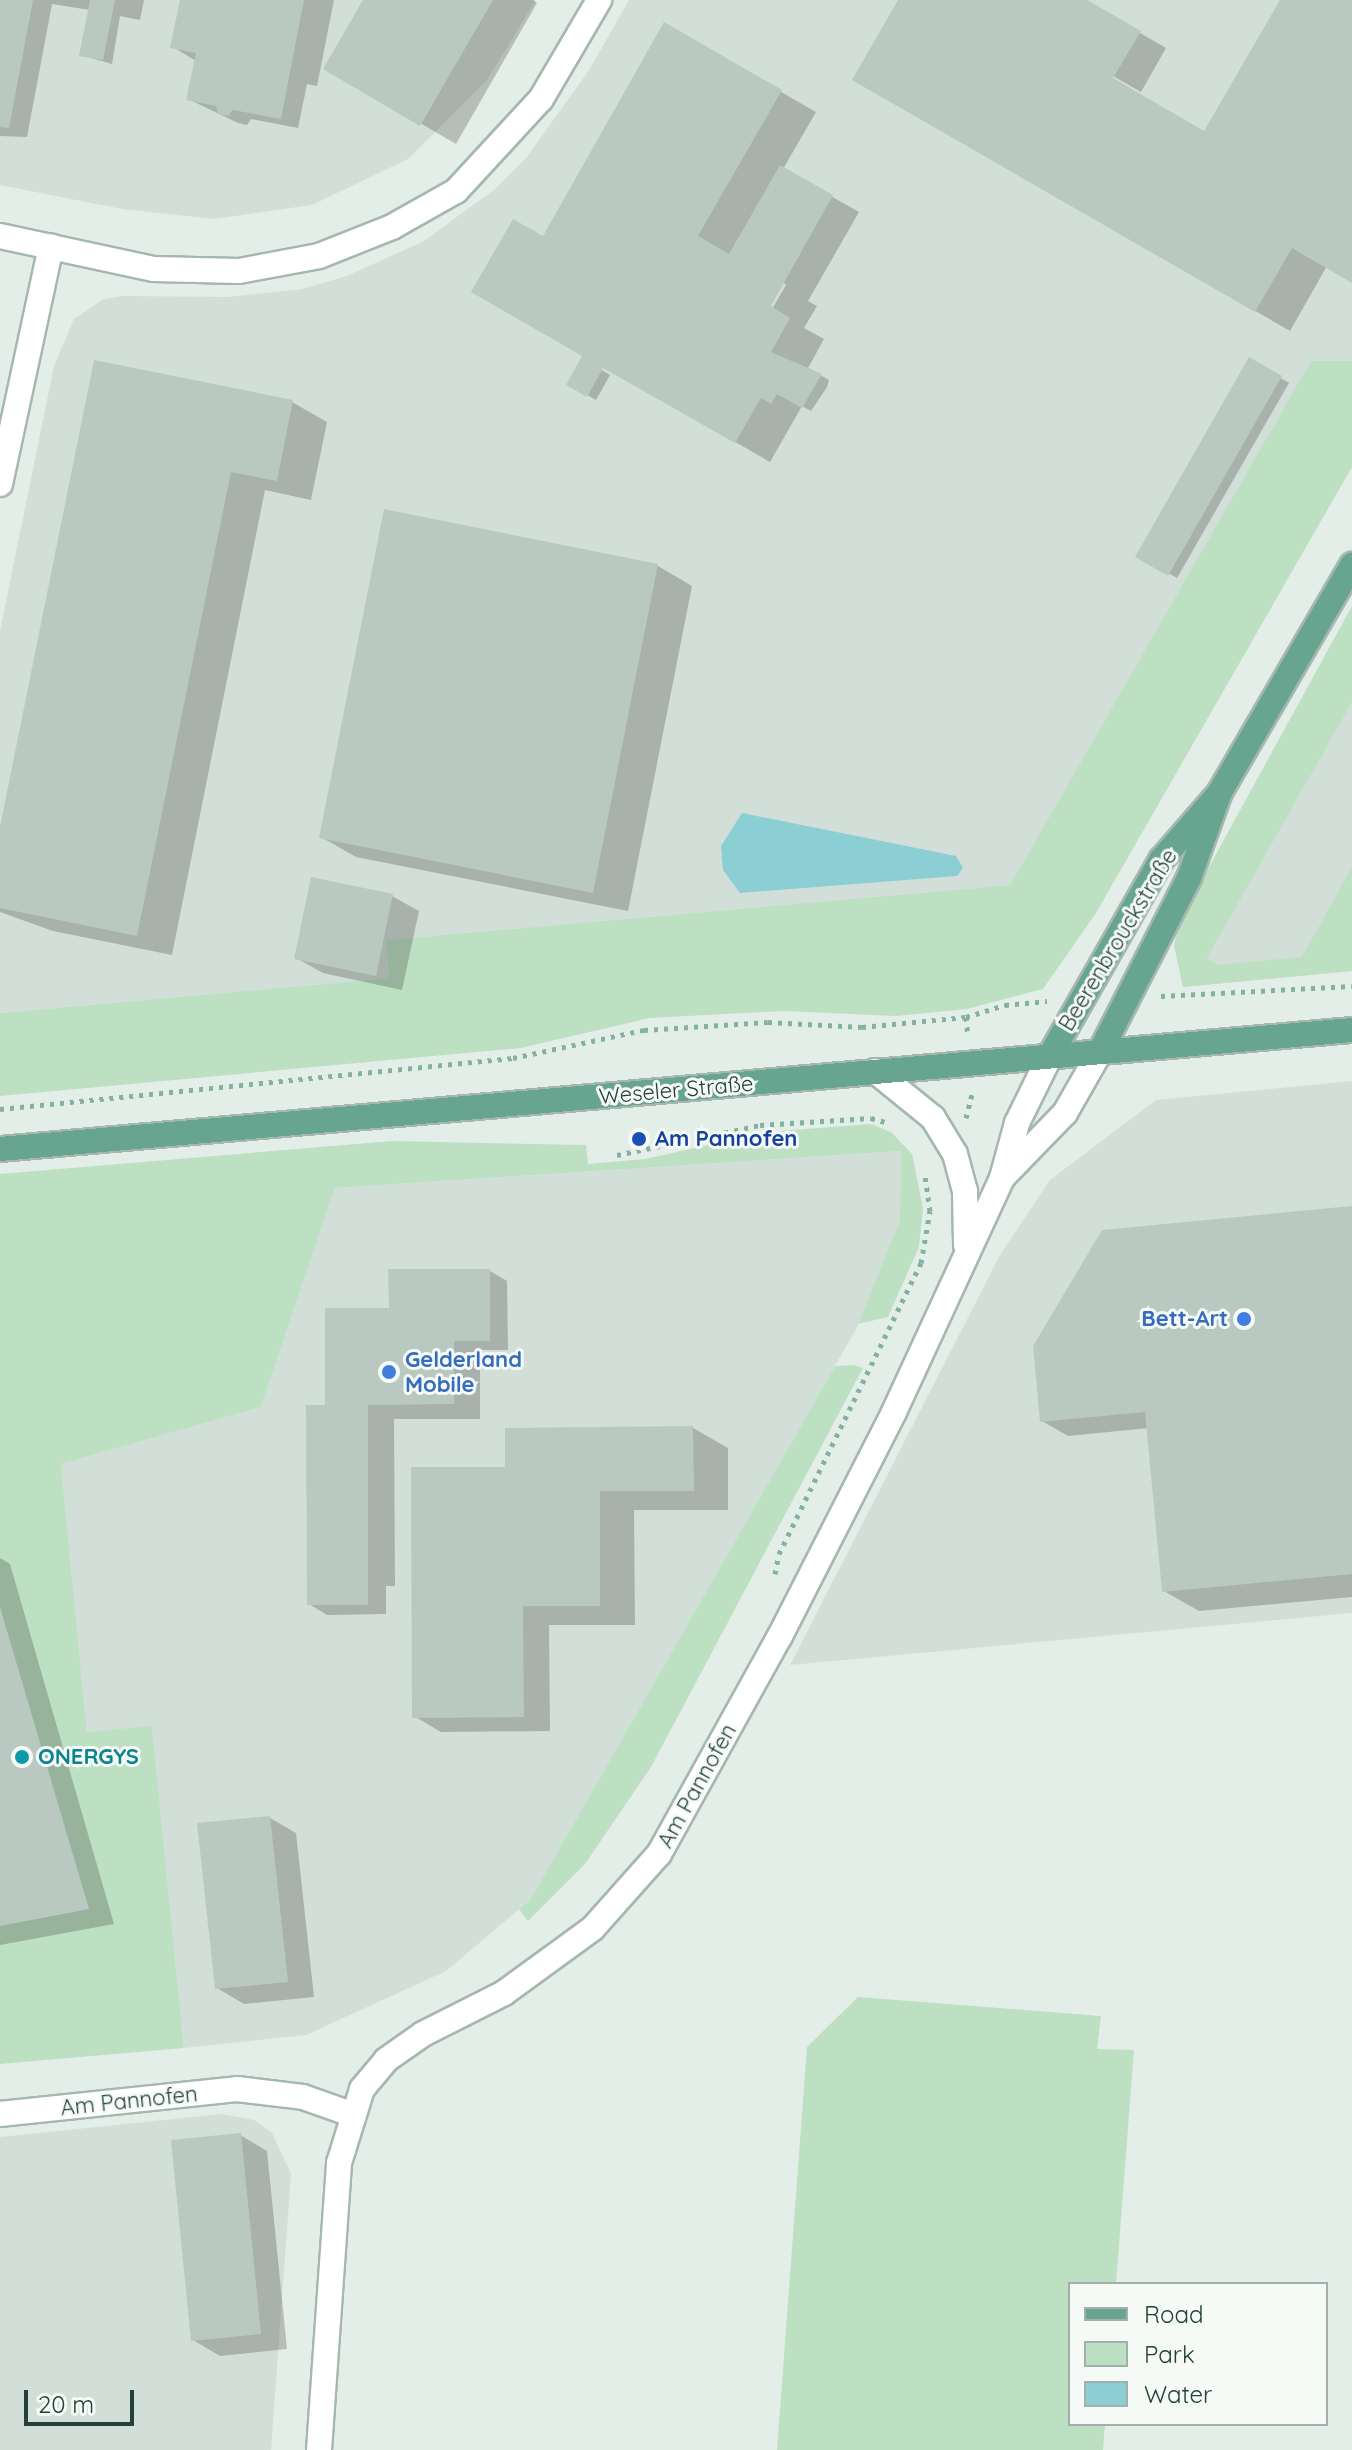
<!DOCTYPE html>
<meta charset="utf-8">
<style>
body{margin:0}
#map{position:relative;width:1352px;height:2450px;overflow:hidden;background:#e4eee9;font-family:Quicksand,sans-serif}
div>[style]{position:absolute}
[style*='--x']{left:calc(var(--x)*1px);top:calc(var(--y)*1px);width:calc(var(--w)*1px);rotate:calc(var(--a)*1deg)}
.built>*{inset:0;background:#d2ded8}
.green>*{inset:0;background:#bde0c3}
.water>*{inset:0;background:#8bcfd5}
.shadow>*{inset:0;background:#0003}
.building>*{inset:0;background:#b9c9c2}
.path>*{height:5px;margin-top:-2.5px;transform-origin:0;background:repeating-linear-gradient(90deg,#83b3a0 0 4px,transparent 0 10px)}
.roads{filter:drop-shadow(2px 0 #a6b7b0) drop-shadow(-2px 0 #a6b7b0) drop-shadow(0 2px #a6b7b0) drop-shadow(0 -2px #a6b7b0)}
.minor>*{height:24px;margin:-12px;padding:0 12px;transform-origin:12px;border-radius:12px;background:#fff}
.major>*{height:24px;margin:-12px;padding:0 12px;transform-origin:12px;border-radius:12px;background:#67a590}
.dots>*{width:22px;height:22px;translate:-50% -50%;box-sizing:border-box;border:4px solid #f5faf7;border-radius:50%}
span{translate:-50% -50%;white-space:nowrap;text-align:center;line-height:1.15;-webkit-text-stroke:6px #f5faf7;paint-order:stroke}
.street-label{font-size:22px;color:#234136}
.transit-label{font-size:22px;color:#164399;font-weight:700}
.left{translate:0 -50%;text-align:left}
.shop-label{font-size:22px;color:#366cbe;font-weight:700}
.right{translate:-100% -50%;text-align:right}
.culture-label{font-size:22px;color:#0d838f;font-weight:700}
.legend{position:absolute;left:1068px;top:2282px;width:260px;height:144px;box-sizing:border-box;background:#f5faf7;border:2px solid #a1b0aa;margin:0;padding:10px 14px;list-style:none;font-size:24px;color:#234136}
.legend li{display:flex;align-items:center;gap:16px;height:40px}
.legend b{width:40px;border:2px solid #a1b0aa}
.scale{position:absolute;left:24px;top:2390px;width:110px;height:36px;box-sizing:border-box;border:4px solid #234136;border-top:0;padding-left:10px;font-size:24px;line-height:28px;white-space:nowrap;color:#234136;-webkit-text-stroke:6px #f5faf7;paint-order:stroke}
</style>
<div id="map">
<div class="built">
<div style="clip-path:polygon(0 0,536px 0,487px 80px,408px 159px,312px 205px,214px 219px,122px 209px,0 185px)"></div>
<div style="clip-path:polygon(629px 0,1352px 0,1352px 361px,1311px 362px,1010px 885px,386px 940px,389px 978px,0 1013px,0 631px,54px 366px,74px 319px,104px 299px,123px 296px,228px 297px,302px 289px,347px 276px,424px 241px,495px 189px,526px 158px,588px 72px)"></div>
<div style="clip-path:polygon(1352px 606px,1352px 971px,1183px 987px,1174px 945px)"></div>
<div style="clip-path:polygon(1352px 1081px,1352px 1613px,790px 1665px,1000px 1255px,1050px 1180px,1156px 1100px)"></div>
<div style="clip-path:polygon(901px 1151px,900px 1220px,872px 1301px,530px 1900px,446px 1971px,306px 2035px,184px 2048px,152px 1727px,87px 1732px,61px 1464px,261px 1407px,335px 1188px)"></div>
<div style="clip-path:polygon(222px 2114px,254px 2120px,272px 2133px,291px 2174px,271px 2450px,0 2450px,0 2137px)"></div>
</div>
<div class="green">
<div style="clip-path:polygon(1311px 361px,1352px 361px,1352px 467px,1096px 913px,1043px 989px,967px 1009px,896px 1016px,784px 1011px,650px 1018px,521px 1048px,0 1096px,0 1013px,389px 978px,386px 940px,1010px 885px)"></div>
<div style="clip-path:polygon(1352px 606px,1352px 702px,1207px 958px,1217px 965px,1302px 957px,1352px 867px,1352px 971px,1183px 987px,1174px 945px,1181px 918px)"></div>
<div style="clip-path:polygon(871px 1124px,891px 1132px,912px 1154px,923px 1208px,919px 1247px,888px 1317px,858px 1324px,900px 1220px,901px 1151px,335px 1188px,261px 1407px,61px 1464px,87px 1732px,152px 1726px,184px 2048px,0 2064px,0 1174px,392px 1141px,586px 1145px,588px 1164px,645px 1159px,767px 1132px)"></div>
<div style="clip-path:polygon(854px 1365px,863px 1368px,651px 1767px,585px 1864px,528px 1921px,519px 1909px,530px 1900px,835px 1366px)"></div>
<div style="clip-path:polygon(858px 1997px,1101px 2016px,1097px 2049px,1134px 2050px,1116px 2284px,1070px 2284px,1070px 2424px,1105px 2424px,1103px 2450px,777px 2450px,807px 2047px)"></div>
</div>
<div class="water">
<div style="clip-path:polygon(742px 813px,956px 856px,963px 868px,957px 876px,740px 893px,723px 870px,721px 846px)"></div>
</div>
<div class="shadow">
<div style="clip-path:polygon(0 0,144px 0,140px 20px,120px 16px,112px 64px,81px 55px,90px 10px,52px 4px,27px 137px,0 136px)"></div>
<div style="clip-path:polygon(182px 0,334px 0,317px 86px,307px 84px,298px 128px,251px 119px,247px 125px,238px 123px,188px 99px,196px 61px,173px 47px)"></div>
<div style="clip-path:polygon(365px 0,533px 0,537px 3px,456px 144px,326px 68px)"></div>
<div style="clip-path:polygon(900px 0,973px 0,1205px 134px,1282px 0,1352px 0,1352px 280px,1327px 266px,1290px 331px,855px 79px)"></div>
<div style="clip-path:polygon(981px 0,1083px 0,1166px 48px,1141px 92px)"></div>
<div style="clip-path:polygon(evenodd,665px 25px,816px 112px,783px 169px,859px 212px,808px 301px,817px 306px,804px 328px,824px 339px,808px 368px,829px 380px,827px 387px,811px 411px,802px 406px,770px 462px,473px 291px,543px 238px,665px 25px,783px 282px,786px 285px,768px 316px,764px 314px,783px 282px)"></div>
<div style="clip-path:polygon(583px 359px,610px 375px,596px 400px,569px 384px)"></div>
<div style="clip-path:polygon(1250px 360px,1289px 383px,1177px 578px,1138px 556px)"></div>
<div style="clip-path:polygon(95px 362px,292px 402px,327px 422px,311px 500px,265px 490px,172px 955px,53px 931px,0 912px,0 837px)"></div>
<div style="clip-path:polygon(386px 512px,658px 566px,692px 586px,628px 911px,356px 857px,321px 837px)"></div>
<div style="clip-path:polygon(392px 896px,419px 911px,402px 990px,323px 973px,296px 958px)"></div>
<div style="clip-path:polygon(1352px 1208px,1352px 1597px,1199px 1611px,1164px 1591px,1149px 1428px,1068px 1436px,1042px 1421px)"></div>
<div style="clip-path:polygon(490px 1271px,507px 1281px,508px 1350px,480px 1350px,480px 1419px,394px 1419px,395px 1586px,386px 1586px,386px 1614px,327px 1615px,309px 1604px,327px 1407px,391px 1310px)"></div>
<div style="clip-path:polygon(693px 1428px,728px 1448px,728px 1510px,634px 1510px,635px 1625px,549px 1625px,550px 1731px,441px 1732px,414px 1716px,507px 1469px)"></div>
<div style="clip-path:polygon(0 1558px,10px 1564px,114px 1924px,0 1945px)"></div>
<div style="clip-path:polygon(270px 1818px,296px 1833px,314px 1997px,244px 2004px,217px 1988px)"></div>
<div style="clip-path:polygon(240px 2135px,267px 2151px,287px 2349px,220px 2356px,193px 2340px)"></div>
</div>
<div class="building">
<div style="clip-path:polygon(0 0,33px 0,9px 128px,0 127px)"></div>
<div style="clip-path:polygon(90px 0,115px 0,103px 60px,79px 56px)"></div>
<div style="clip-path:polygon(180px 0,304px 0,281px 119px,233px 110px,228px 116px,218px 114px,216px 106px,186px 100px,196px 53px,170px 48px)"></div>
<div style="clip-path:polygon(363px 0,493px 0,420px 126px,323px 69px)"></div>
<div style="clip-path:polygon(898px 0,1087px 0,1141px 31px,1113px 78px,1204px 131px,1280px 0,1352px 0,1352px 283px,1292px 248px,1255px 312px,852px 80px)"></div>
<div style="clip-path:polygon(664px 22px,782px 90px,698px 236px,729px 254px,780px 165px,833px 195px,771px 306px,790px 318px,771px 352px,822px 374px,802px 408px,777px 394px,771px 404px,761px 398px,735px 443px,603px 368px,587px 397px,566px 385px,582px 356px,471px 292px,513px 219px,543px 236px)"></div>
<div style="clip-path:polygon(1249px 357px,1282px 376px,1168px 576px,1135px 557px)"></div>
<div style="clip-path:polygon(94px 360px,293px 400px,277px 481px,231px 472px,137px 936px,0 908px,0 827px)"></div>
<div style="clip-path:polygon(384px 509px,658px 564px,593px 893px,319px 838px)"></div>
<div style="clip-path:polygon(311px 877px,393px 894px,376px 976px,294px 959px)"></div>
<div style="clip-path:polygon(1352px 1206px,1352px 1574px,1162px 1592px,1145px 1412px,1040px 1422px,1033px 1346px,1102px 1230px)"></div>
<div style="clip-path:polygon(388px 1269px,490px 1269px,490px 1341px,454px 1341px,454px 1404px,368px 1405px,368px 1605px,307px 1605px,306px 1405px,325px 1405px,325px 1308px,389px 1308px)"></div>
<div style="clip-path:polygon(693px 1426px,694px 1491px,600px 1491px,600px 1606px,523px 1606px,524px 1717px,412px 1718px,411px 1467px,505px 1467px,505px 1428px)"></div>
<div style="clip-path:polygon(0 1607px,89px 1909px,0 1926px)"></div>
<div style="clip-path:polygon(270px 1816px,288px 1982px,215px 1989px,197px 1823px)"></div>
<div style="clip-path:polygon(241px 2133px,261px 2334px,191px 2341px,171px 2140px)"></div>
</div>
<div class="path">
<div style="--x:1161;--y:996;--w:191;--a:-3"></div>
<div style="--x:966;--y:1017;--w:19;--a:84"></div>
<div style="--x:0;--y:1109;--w:516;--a:-5.68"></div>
<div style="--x:513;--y:1058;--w:134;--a:-12.1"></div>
<div style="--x:644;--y:1030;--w:124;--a:-3.7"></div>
<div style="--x:768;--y:1022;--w:94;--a:3"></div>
<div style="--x:862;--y:1027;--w:104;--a:-5.5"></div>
<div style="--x:966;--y:1017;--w:41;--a:-17.1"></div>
<div style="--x:1005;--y:1005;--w:42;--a:-5.4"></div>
<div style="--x:966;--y:1118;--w:25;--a:-76"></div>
<div style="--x:617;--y:1155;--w:146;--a:-11.8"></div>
<div style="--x:760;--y:1125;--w:111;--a:-3.6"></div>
<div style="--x:871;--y:1118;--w:18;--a:16"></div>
<div style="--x:775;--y:1574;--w:20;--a:-79"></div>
<div style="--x:779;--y:1554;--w:324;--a:-64"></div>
<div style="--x:921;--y:1263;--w:53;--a:-80.2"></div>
<div style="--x:930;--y:1211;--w:36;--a:-98"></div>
</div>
<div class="roads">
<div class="minor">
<div style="--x:0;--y:236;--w:157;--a:12.1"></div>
<div style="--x:154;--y:269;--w:85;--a:1.3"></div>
<div style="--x:239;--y:271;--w:81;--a:-10.6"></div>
<div style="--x:319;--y:256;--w:79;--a:-21.7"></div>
<div style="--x:392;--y:227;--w:73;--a:-29.4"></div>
<div style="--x:456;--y:191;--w:125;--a:-47.3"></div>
<div style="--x:541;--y:99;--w:115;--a:-59.6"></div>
<div style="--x:0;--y:484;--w:243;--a:-77.9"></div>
<div style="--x:875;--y:1071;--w:75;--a:39"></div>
<div style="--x:933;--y:1118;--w:42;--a:58.6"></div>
<div style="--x:955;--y:1154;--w:38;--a:75"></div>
<div style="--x:965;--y:1191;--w:54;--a:88.9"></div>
<div style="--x:1002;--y:1178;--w:91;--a:-45.9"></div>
<div style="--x:1065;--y:1113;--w:73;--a:-60.3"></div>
<div style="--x:0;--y:2114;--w:238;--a:-6"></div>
<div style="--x:237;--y:2089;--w:66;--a:6.9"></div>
<div style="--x:303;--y:2097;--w:51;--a:19.5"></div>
<div style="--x:319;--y:2450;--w:288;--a:-86"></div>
<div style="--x:339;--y:2163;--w:77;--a:-72.7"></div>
<div style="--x:362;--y:2089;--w:38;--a:-50"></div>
<div style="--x:386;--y:2060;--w:45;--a:-35.1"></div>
<div style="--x:423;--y:2034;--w:91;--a:-26.8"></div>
<div style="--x:504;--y:1993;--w:110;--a:-36.1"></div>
<div style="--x:593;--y:1928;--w:99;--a:-48.3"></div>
<div style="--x:659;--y:1854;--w:249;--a:-61"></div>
<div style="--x:780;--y:1636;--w:251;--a:-63"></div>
<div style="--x:894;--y:1412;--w:258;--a:-65.2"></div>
<div style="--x:1002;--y:1178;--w:57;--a:-74.7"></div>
<div style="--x:1017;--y:1123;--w:77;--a:-63.8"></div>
</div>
<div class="major">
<div style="--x:1101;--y:1050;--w:193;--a:-62.9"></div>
<div style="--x:1189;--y:878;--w:91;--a:-70.2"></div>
<div style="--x:1220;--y:792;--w:263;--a:-59.8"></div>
<div style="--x:1051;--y:1054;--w:224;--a:-60.4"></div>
<div style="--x:1162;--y:859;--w:81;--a:-49"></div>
<div style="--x:0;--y:1149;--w:1357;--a:-5.03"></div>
</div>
</div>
<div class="dots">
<div style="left:639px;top:1139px;background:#1a4fb4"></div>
<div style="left:1244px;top:1319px;background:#3f7fe0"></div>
<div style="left:389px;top:1372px;background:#3f7fe0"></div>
<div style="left:22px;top:1757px;background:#0f9aa8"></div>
</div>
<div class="street-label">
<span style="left:1118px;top:940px;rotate:-59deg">Beerenbrouckstraße</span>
<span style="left:676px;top:1090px;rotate:-5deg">Weseler Straße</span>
<span style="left:697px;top:1786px;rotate:-61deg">Am Pannofen</span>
<span style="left:129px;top:2101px;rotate:-6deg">Am Pannofen</span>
</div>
<div class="transit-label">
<span class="left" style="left:655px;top:1139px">Am Pannofen</span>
</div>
<div class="shop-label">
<span class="right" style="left:1228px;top:1319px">Bett-Art</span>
<span class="left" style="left:405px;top:1372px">Gelderland<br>Mobile</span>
</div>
<div class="culture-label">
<span class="left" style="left:38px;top:1757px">ONERGYS</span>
</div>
<ul class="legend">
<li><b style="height:10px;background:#67a590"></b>Road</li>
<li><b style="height:22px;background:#bde0c3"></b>Park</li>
<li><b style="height:22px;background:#8bcfd5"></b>Water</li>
</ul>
<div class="scale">20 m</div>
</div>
